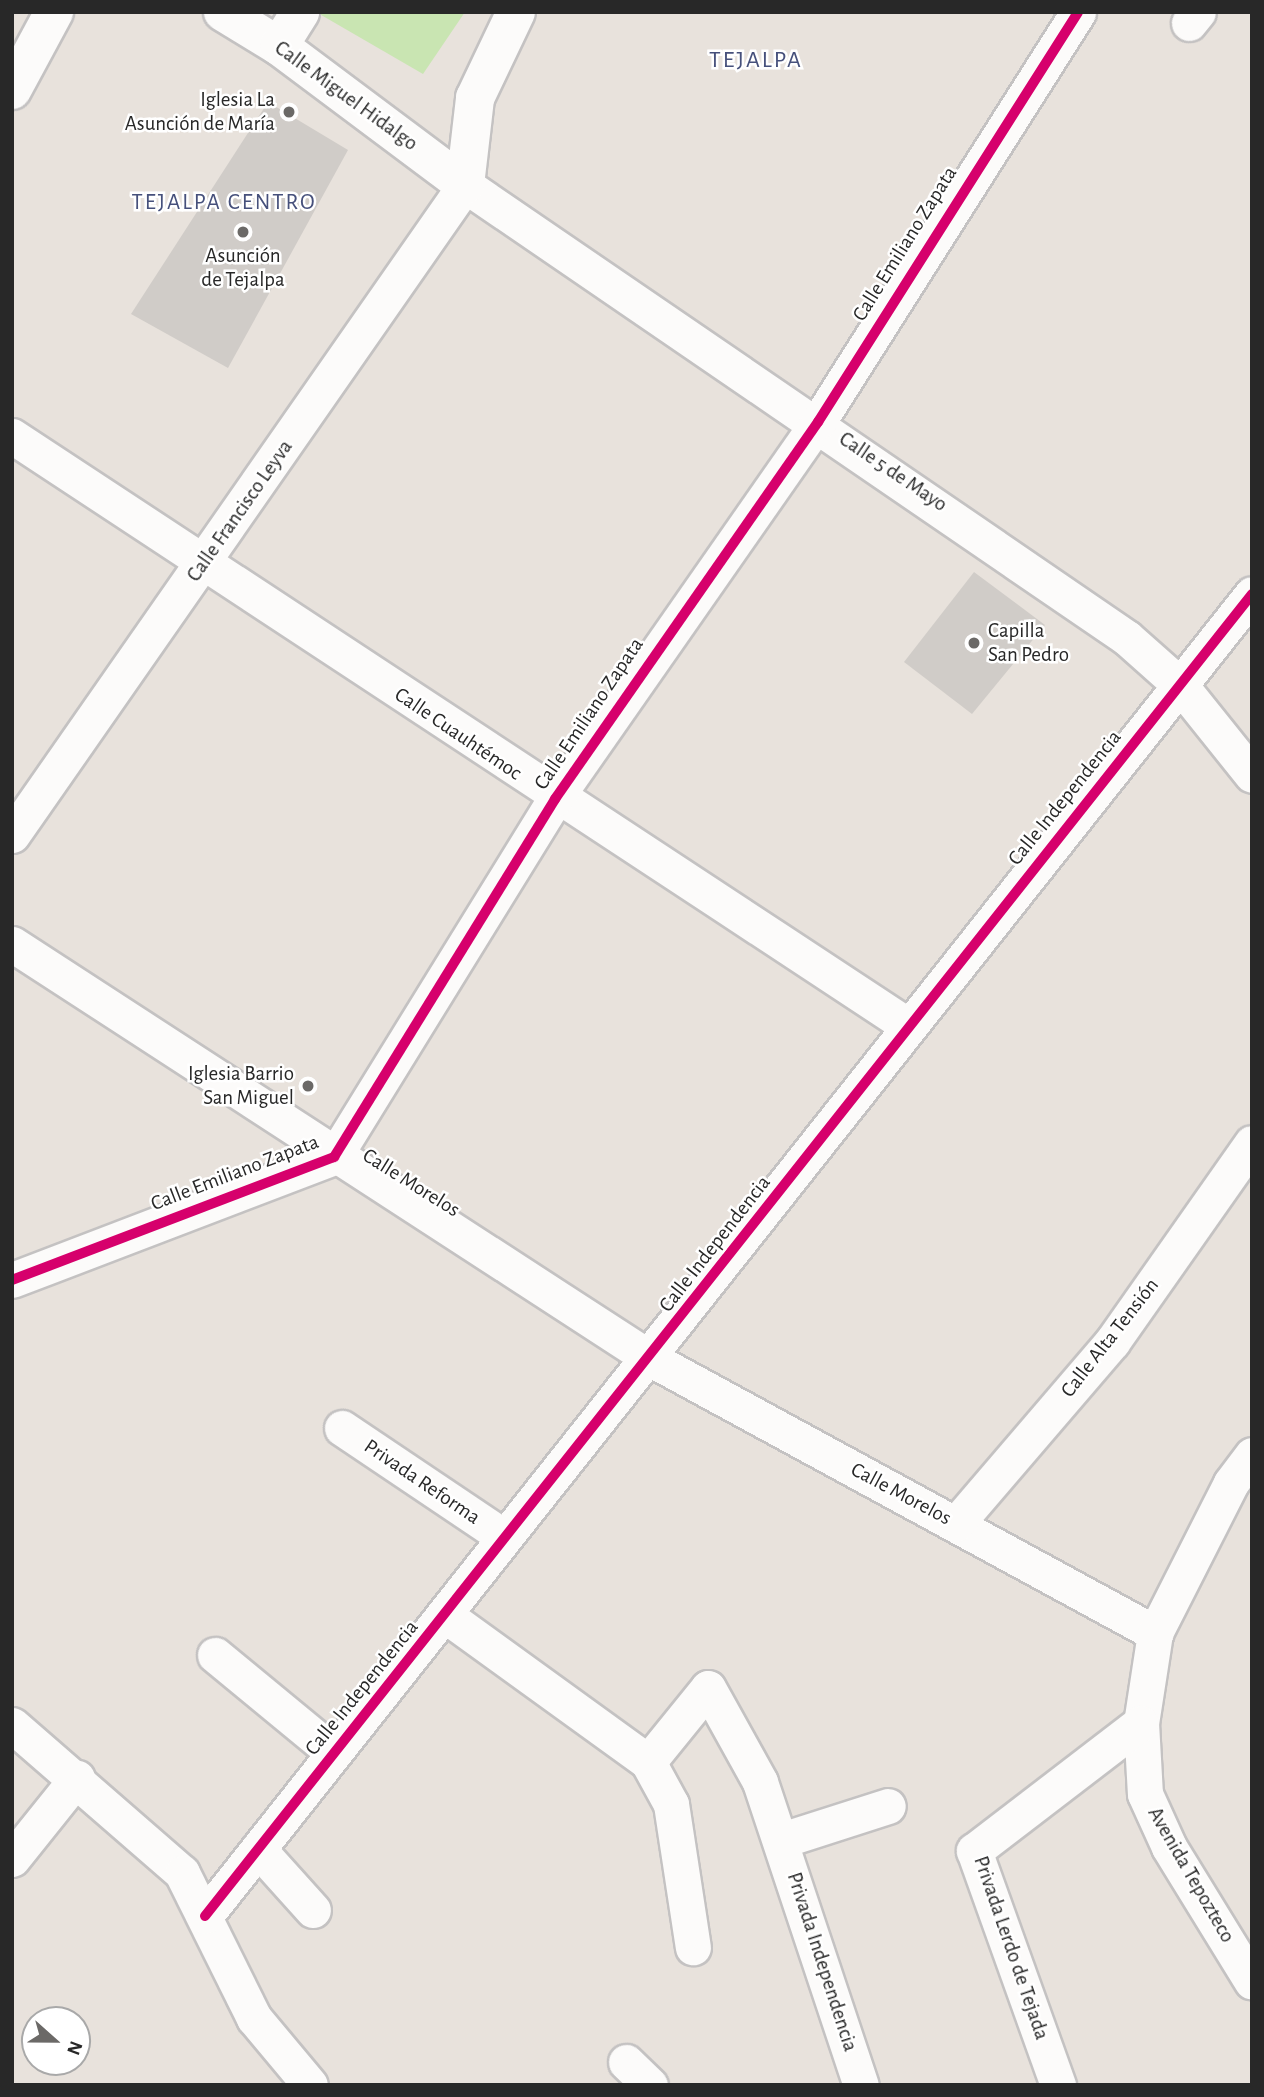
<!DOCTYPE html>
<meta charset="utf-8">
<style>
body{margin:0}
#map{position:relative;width:1264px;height:2097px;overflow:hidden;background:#e8e2dc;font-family:"Alegreya Sans",sans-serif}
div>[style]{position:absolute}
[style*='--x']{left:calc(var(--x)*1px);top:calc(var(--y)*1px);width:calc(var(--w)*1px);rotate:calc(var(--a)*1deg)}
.green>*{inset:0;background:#c9e5b2}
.building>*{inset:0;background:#d0ccc8}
.roads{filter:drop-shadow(2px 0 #c4c2c2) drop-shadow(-2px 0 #c4c2c2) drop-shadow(0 2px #c4c2c2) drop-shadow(0 -2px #c4c2c2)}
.street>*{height:35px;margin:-17.5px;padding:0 17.5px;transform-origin:17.5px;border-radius:17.5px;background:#fcfbfa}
.secondary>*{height:38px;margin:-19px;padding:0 19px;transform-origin:19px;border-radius:19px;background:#fcfbfa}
.cycleway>*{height:10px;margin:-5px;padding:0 5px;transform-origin:5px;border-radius:5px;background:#d6006c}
.dots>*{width:19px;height:19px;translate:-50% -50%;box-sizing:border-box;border:4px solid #fff;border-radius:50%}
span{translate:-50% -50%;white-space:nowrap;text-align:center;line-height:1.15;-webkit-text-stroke:5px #fff;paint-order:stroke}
.street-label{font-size:21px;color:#282828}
.poi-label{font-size:21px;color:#282828}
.right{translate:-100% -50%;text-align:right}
.left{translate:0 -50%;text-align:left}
.neighbourhood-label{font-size:23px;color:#46507b;letter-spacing:2px}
.quarter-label{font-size:24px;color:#46507b;letter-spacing:2px}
.frame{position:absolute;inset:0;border:14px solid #282828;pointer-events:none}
.north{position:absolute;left:21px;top:2006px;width:70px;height:70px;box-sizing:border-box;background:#fff;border:2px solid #a9a9a9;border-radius:50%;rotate:111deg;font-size:19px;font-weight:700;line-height:28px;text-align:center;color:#282828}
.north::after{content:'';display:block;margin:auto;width:24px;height:32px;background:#6b6967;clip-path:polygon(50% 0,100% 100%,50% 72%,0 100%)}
</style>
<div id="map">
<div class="green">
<div style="clip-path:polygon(316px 12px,465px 12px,423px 74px)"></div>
</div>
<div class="building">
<div style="clip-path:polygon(268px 102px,348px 150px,228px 368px,131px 314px)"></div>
<div style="clip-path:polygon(974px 572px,1045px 625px,972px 714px,904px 662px)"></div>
</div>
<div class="roads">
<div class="street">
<div style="--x:1189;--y:23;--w:14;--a:-51"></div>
<div style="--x:12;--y:436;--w:1071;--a:33.35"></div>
<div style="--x:12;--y:835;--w:792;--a:-55.13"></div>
<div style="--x:465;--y:185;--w:802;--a:34.38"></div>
<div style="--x:1127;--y:638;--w:71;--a:41.6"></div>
<div style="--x:1180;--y:685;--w:115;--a:51.3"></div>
<div style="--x:12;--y:944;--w:762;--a:33"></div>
<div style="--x:651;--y:1359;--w:574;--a:28.53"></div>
<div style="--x:12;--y:1280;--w:345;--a:-20.9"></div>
<div style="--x:334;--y:1157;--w:421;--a:-58.3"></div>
<div style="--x:555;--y:799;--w:460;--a:-55.1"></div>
<div style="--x:818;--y:422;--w:485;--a:-57.6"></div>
<div style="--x:342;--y:1428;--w:194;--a:33.9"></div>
<div style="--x:1252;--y:1455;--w:35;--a:127"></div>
<div style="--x:1231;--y:1483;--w:168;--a:116.9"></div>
<div style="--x:1155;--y:1633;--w:91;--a:98.8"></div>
<div style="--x:1141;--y:1723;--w:71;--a:86.8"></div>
<div style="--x:1145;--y:1794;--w:58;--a:65.6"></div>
<div style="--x:1169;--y:1847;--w:158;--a:58.4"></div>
<div style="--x:956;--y:1524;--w:240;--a:-49.4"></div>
<div style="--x:1112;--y:1342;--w:243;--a:-54.9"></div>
<div style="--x:445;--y:1615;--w:251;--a:35.9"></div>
<div style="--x:648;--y:1762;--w:48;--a:61.3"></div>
<div style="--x:671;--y:1804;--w:145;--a:81.3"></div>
<div style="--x:215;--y:1655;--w:154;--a:39.5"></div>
<div style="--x:12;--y:1725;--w:225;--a:41"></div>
<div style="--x:182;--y:1873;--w:162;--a:63.6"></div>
<div style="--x:254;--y:2018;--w:87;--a:50.1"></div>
<div style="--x:648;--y:1762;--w:95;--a:-51"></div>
<div style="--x:708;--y:1688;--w:107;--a:61"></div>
<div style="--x:760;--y:1782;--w:319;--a:71.6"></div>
<div style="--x:782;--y:1840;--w:111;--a:-17.8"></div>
<div style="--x:258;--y:1849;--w:82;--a:48"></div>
<div style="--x:12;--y:1859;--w:104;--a:-51.3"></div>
<div style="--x:205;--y:1916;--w:1686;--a:-51.62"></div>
<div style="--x:626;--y:2062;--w:33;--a:44"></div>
<div style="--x:1058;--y:2085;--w:249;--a:-109.7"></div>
<div style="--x:974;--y:1851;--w:210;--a:-37.5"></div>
</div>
<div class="secondary">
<div style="--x:223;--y:12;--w:66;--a:31.3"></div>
<div style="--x:279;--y:46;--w:232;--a:36.8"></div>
<div style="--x:279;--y:46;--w:40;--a:-58"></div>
<div style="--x:12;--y:90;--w:89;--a:-61.7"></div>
<div style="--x:465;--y:185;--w:88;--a:-83.4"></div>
<div style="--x:475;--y:98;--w:95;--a:-64.5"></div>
</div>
</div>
<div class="cycleway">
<div style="--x:12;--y:1280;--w:345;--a:-20.9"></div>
<div style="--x:334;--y:1157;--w:421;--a:-58.3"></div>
<div style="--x:555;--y:799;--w:460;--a:-55.1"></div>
<div style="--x:818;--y:422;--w:485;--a:-57.6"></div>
<div style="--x:205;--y:1916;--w:1686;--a:-51.62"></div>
</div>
<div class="dots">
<div style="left:289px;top:112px;background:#6b6967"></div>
<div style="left:243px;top:232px;background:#6b6967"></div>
<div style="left:974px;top:643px;background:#6b6967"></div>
<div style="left:308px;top:1086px;background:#6b6967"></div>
</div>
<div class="street-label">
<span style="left:346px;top:96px;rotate:36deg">Calle Miguel Hidalgo</span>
<span style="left:905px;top:244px;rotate:-58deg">Calle Emiliano Zapata</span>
<span style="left:893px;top:472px;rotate:34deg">Calle 5 de Mayo</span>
<span style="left:240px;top:511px;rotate:-55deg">Calle Francisco Leyva</span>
<span style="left:589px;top:714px;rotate:-56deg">Calle Emiliano Zapata</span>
<span style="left:458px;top:734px;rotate:34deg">Calle Cuauhtémoc</span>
<span style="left:1065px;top:798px;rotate:-51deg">Calle Independencia</span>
<span style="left:235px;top:1173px;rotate:-21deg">Calle Emiliano Zapata</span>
<span style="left:411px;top:1183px;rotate:32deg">Calle Morelos</span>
<span style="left:715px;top:1244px;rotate:-52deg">Calle Independencia</span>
<span style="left:1110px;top:1338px;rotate:-52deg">Calle Alta Tensión</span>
<span style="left:422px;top:1482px;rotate:34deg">Privada Reforma</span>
<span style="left:901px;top:1494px;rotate:28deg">Calle Morelos</span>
<span style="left:362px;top:1688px;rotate:-51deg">Calle Independencia</span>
<span style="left:1191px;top:1875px;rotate:60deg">Avenida Tepozteco</span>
<span style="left:1011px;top:1948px;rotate:71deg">Privada Lerdo de Tejada</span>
<span style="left:822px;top:1962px;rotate:72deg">Privada Independencia</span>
</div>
<div class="poi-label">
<span class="right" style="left:275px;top:112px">Iglesia La<br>Asunción de María</span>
<span style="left:243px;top:268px">Asunción<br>de Tejalpa</span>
<span class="left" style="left:988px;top:643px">Capilla<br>San Pedro</span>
<span class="right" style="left:294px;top:1086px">Iglesia Barrio<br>San Miguel</span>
</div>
<div class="neighbourhood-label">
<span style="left:224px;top:203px">TEJALPA CENTRO</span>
</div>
<div class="quarter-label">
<span style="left:756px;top:61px">TEJALPA</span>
</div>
<div class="frame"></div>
<div class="north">N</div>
</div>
